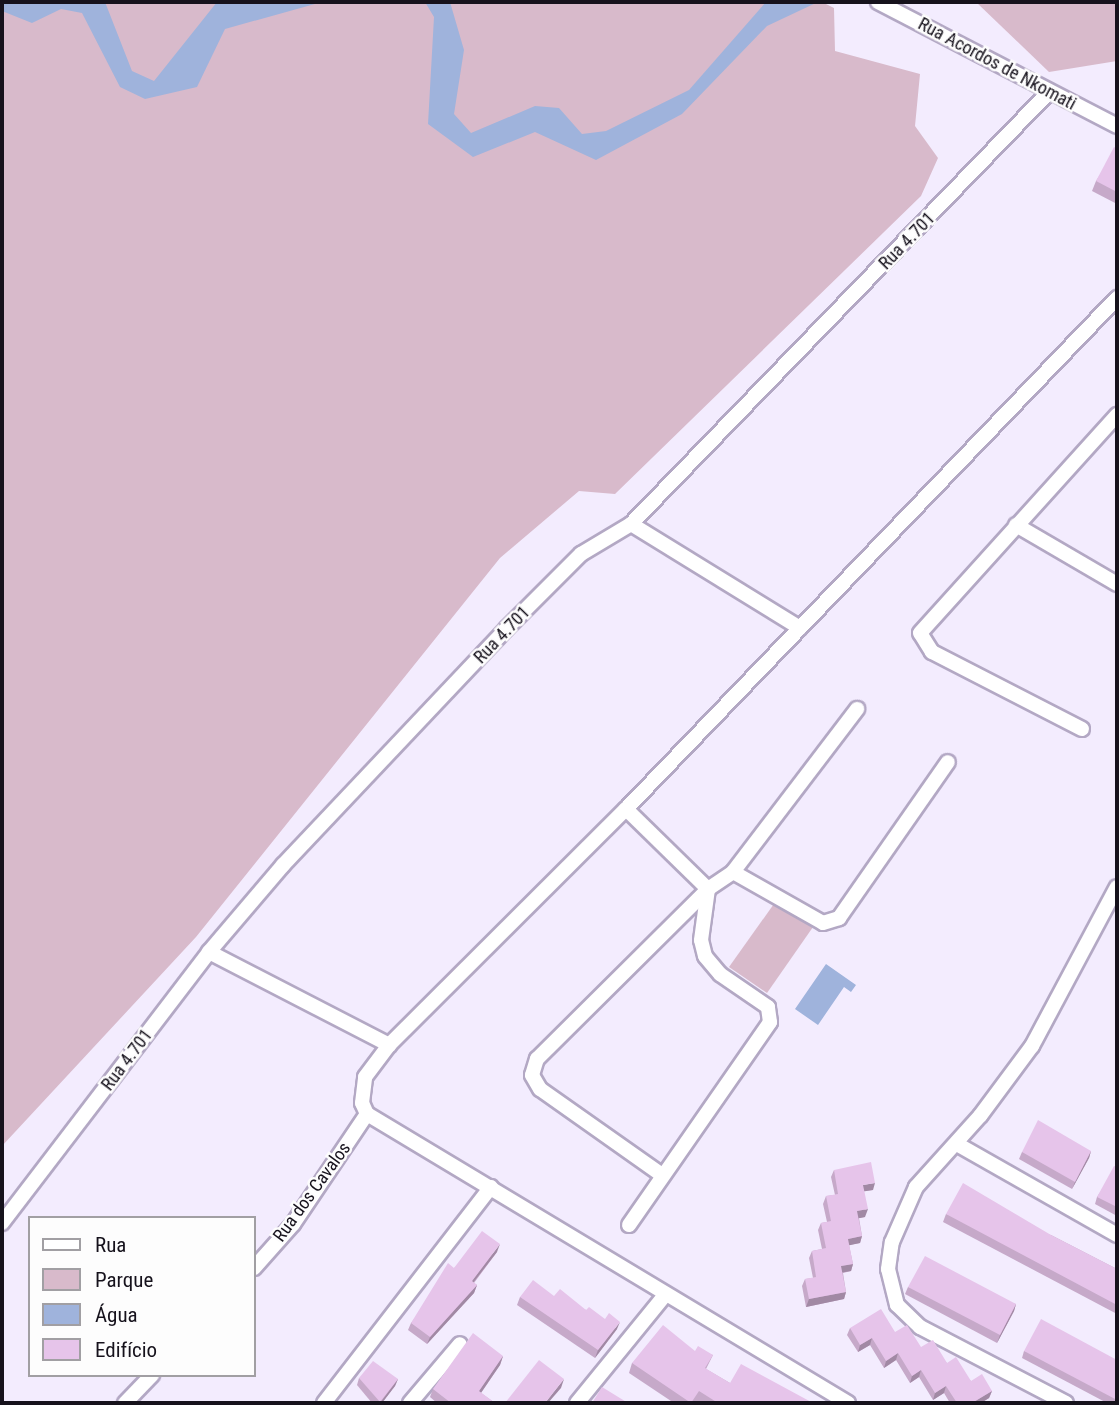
<!DOCTYPE html>
<meta charset="utf-8">
<style>
body{margin:0}
#map{position:relative;width:1119px;height:1405px;overflow:hidden;background:#f3ecfe;font-family:"Roboto Condensed",sans-serif}
div>[style]{position:absolute}
[style*='--x']{left:calc(var(--x)*1px);top:calc(var(--y)*1px);width:calc(var(--w)*1px);rotate:calc(var(--a)*1deg)}
.green>*{inset:0;background:#d8bacb}
.water>*{inset:0;background:#9fb3dc}
.roads{filter:drop-shadow(2px 0 #b3a8c4) drop-shadow(-2px 0 #b3a8c4) drop-shadow(0 2px #b3a8c4) drop-shadow(0 -2px #b3a8c4)}
.minor>*{height:14px;margin:-7px;padding:0 7px;transform-origin:7px;border-radius:7px;background:#fff}
.wall>*{inset:0;background:#c6a9c9}
.shaded-wall>*{inset:0;background:#a189a4}
.building>*{inset:0;background:#e6c4ea}
span{translate:-50% -50%;white-space:nowrap;text-align:center;line-height:1.15;-webkit-text-stroke:5px #fdfdfd;paint-order:stroke}
.street-label{font-size:18px;color:#16121c}
.frame{position:absolute;inset:0;border:4px solid #16121c;pointer-events:none}
.legend{position:absolute;left:28px;top:1216px;width:228px;height:161px;box-sizing:border-box;background:#fdfdfd;border:2px solid #a19fa3;margin:0;padding:9px 12px;list-style:none;font-size:21px;color:#16121c}
.legend li{display:flex;align-items:center;gap:14px;height:35px}
.legend b{width:35px;border:2px solid #a19fa3}
</style>
<div id="map">
<div class="green">
<div style="clip-path:polygon(2px 2px,822px 2px,834px 8px,835px 51px,920px 74px,915px 126px,938px 158px,921px 196px,615px 494px,579px 491px,500px 558px,196px 937px,2px 1146px)"></div>
<div style="clip-path:polygon(976px 2px,1117px 2px,1117px 61px,1049px 72px)"></div>
<div style="clip-path:polygon(776px 901px,813px 927px,767px 993px,729px 967px)"></div>
</div>
<div class="water">
<div style="clip-path:polygon(2px 2px,105px 2px,132px 71px,154px 81px,217px 2px,322px 2px,225px 29px,197px 87px,145px 99px,120px 87px,82px 13px,61px 9px,32px 23px,2px 11px)"></div>
<div style="clip-path:polygon(425px 2px,450px 2px,464px 50px,454px 114px,471px 133px,535px 106px,559px 108px,582px 134px,606px 131px,689px 90px,766px 2px,818px 2px,767px 26px,682px 114px,596px 160px,535px 132px,473px 157px,428px 124px,434px 17px)"></div>
<div style="clip-path:polygon(826px 964px,856px 985px,851px 992px,844px 987px,818px 1025px,795px 1009px)"></div>
</div>
<div class="roads">
<div class="minor">
<div style="--x:878;--y:2;--w:269;--a:27.4"></div>
<div style="--x:631;--y:524;--w:198;--a:31.6"></div>
<div style="--x:1016;--y:525;--w:117;--a:30.3"></div>
<div style="--x:1082;--y:729;--w:169;--a:-152.8"></div>
<div style="--x:932;--y:652;--w:22;--a:-122"></div>
<div style="--x:920;--y:633;--w:294;--a:-47.9"></div>
<div style="--x:626;--y:809;--w:115;--a:44.3"></div>
<div style="--x:733;--y:872;--w:205;--a:-52.7"></div>
<div style="--x:209;--y:952;--w:203;--a:27.3"></div>
<div style="--x:957;--y:1144;--w:184;--a:29.6"></div>
<div style="--x:662;--y:1175;--w:149;--a:-144.8"></div>
<div style="--x:540;--y:1089;--w:16;--a:-120"></div>
<div style="--x:532;--y:1075;--w:17;--a:-73"></div>
<div style="--x:537;--y:1059;--w:241;--a:-44.8"></div>
<div style="--x:708;--y:889;--w:30;--a:-34"></div>
<div style="--x:733;--y:872;--w:103;--a:29.5"></div>
<div style="--x:823;--y:923;--w:17;--a:-17"></div>
<div style="--x:839;--y:918;--w:190;--a:-55.1"></div>
<div style="--x:2;--y:1223;--w:341;--a:-52.6"></div>
<div style="--x:209;--y:952;--w:114;--a:-49.6"></div>
<div style="--x:283;--y:865;--w:325;--a:-46.6"></div>
<div style="--x:506;--y:629;--w:106;--a:-45"></div>
<div style="--x:581;--y:554;--w:58;--a:-31"></div>
<div style="--x:631;--y:524;--w:601;--a:-45.94"></div>
<div style="--x:629;--y:1225;--w:247;--a:-55.2"></div>
<div style="--x:770;--y:1022;--w:15;--a:-98"></div>
<div style="--x:768;--y:1007;--w:58;--a:-145.5"></div>
<div style="--x:720;--y:974;--w:23;--a:-130"></div>
<div style="--x:705;--y:956;--w:16;--a:-104"></div>
<div style="--x:701;--y:940;--w:51;--a:-82.2"></div>
<div style="--x:254;--y:1268;--w:59;--a:-48.4"></div>
<div style="--x:293;--y:1224;--w:133;--a:-56.1"></div>
<div style="--x:125;--y:1403;--w:39;--a:-46"></div>
<div style="--x:324;--y:1403;--w:273;--a:-52.3"></div>
<div style="--x:410;--y:1403;--w:77;--a:-49.7"></div>
<div style="--x:577;--y:1403;--w:139;--a:-50.8"></div>
<div style="--x:848;--y:1403;--w:561;--a:-149"></div>
<div style="--x:367;--y:1114;--w:12;--a:-114"></div>
<div style="--x:362;--y:1103;--w:26;--a:-83"></div>
<div style="--x:365;--y:1077;--w:40;--a:-53"></div>
<div style="--x:389;--y:1045;--w:334;--a:-44.9"></div>
<div style="--x:626;--y:809;--w:709;--a:-46.14"></div>
<div style="--x:1066;--y:1403;--w:165;--a:-152.5"></div>
<div style="--x:920;--y:1327;--w:32;--a:-136"></div>
<div style="--x:897;--y:1305;--w:37;--a:-104"></div>
<div style="--x:888;--y:1269;--w:27;--a:-82"></div>
<div style="--x:892;--y:1242;--w:60;--a:-66.4"></div>
<div style="--x:916;--y:1187;--w:96;--a:-48"></div>
<div style="--x:980;--y:1116;--w:87;--a:-53.4"></div>
<div style="--x:1032;--y:1046;--w:180;--a:-61.9"></div>
</div>
</div>
<div class="wall">
<div style="clip-path:polygon(1117px 149px,1117px 204px,1092px 191px,1096px 181px)"></div>
<div style="clip-path:polygon(1091px 1151px,1089px 1158px,1072px 1189px,1019px 1159px,1022px 1152px)"></div>
<div style="clip-path:polygon(1117px 1167px,1117px 1216px,1095px 1204px,1097px 1197px)"></div>
<div style="clip-path:polygon(834px 1170px,873px 1190px,864px 1191px,865px 1217px,859px 1218px,862px 1236px,860px 1243px,849px 1245px,853px 1264px,851px 1271px,843px 1273px,846px 1292px,844px 1299px,806px 1307px,802px 1286px,805px 1279px,813px 1278px,809px 1258px,812px 1251px,822px 1249px,818px 1230px,821px 1223px,827px 1222px,823px 1204px,826px 1196px,835px 1195px,831px 1177px)"></div>
<div style="clip-path:polygon(946px 1214px,1051px 1235px,1117px 1269px,1117px 1314px,943px 1222px)"></div>
<div style="clip-path:polygon(497px 1252px,474px 1283px,477px 1285px,474px 1293px,427px 1344px,408px 1330px,411px 1323px,454px 1268px)"></div>
<div style="clip-path:polygon(908px 1287px,1016px 1304px,1014px 1311px,997px 1343px,905px 1294px)"></div>
<div style="clip-path:polygon(554px 1296px,586px 1310px,617px 1329px,595px 1358px,517px 1305px,520px 1297px)"></div>
<div style="clip-path:polygon(850px 1328px,895px 1332px,947px 1363px,971px 1381px,992px 1391px,989px 1398px,981px 1403px,950px 1403px,944px 1393px,933px 1400px,919px 1377px,910px 1383px,896px 1360px,884px 1368px,870px 1345px,858px 1352px,847px 1335px)"></div>
<div style="clip-path:polygon(695px 1351px,713px 1355px,706px 1369px,730px 1383px,813px 1403px,699px 1403px,695px 1401px,694px 1403px,674px 1403px,629px 1373px,632px 1363px)"></div>
<div style="clip-path:polygon(1024px 1351px,1117px 1360px,1117px 1403px,1107px 1403px,1022px 1358px)"></div>
<div style="clip-path:polygon(503px 1356px,500px 1365px,481px 1393px,495px 1403px,437px 1403px,430px 1397px,433px 1389px)"></div>
<div style="clip-path:polygon(359px 1378px,398px 1379px,395px 1386px,382px 1403px,372px 1403px,357px 1385px)"></div>
</div>
<div class="shaded-wall">
<div style="clip-path:polygon(1091px 1151px,1089px 1158px,1072px 1189px,1075px 1182px)"></div>
<div style="clip-path:polygon(875px 1183px,873px 1190px,860px 1192px,863px 1185px)"></div>
<div style="clip-path:polygon(868px 1209px,865px 1217px,855px 1219px,857px 1211px)"></div>
<div style="clip-path:polygon(862px 1236px,860px 1243px,846px 1246px,848px 1239px)"></div>
<div style="clip-path:polygon(500px 1244px,497px 1252px,469px 1288px,472px 1281px)"></div>
<div style="clip-path:polygon(853px 1264px,851px 1271px,839px 1273px,841px 1266px)"></div>
<div style="clip-path:polygon(477px 1285px,474px 1293px,427px 1344px,430px 1337px)"></div>
<div style="clip-path:polygon(846px 1292px,844px 1299px,806px 1307px,809px 1299px)"></div>
<div style="clip-path:polygon(1016px 1304px,1014px 1311px,997px 1343px,1000px 1335px)"></div>
<div style="clip-path:polygon(620px 1322px,617px 1329px,595px 1358px,598px 1350px)"></div>
<div style="clip-path:polygon(872px 1338px,870px 1345px,858px 1352px,860px 1345px)"></div>
<div style="clip-path:polygon(898px 1353px,896px 1360px,884px 1368px,886px 1361px)"></div>
<div style="clip-path:polygon(503px 1356px,500px 1365px,476px 1400px,479px 1391px)"></div>
<div style="clip-path:polygon(921px 1370px,919px 1377px,910px 1383px,912px 1376px)"></div>
<div style="clip-path:polygon(398px 1379px,395px 1386px,382px 1403px,380px 1403px)"></div>
<div style="clip-path:polygon(564px 1379px,561px 1388px,548px 1403px,545px 1403px)"></div>
<div style="clip-path:polygon(946px 1386px,944px 1393px,933px 1400px,935px 1393px)"></div>
<div style="clip-path:polygon(992px 1391px,989px 1398px,981px 1403px,972px 1403px)"></div>
</div>
<div class="building">
<div style="clip-path:polygon(1114px 147px,1117px 149px,1117px 192px,1096px 181px)"></div>
<div style="clip-path:polygon(1038px 1120px,1091px 1151px,1075px 1182px,1022px 1152px)"></div>
<div style="clip-path:polygon(871px 1162px,875px 1183px,863px 1185px,868px 1209px,857px 1211px,862px 1236px,848px 1239px,853px 1264px,841px 1266px,846px 1292px,809px 1299px,805px 1279px,816px 1277px,812px 1251px,826px 1248px,821px 1223px,831px 1221px,826px 1196px,838px 1194px,834px 1170px)"></div>
<div style="clip-path:polygon(1114px 1166px,1117px 1167px,1117px 1207px,1097px 1197px)"></div>
<div style="clip-path:polygon(963px 1183px,1051px 1235px,1117px 1269px,1117px 1305px,946px 1214px)"></div>
<div style="clip-path:polygon(482px 1231px,500px 1244px,472px 1281px,477px 1285px,430px 1337px,411px 1323px,448px 1263px,454px 1268px)"></div>
<div style="clip-path:polygon(925px 1256px,1016px 1304px,1000px 1335px,908px 1287px)"></div>
<div style="clip-path:polygon(533px 1280px,554px 1296px,560px 1289px,586px 1310px,589px 1307px,605px 1319px,609px 1313px,620px 1322px,598px 1350px,520px 1297px)"></div>
<div style="clip-path:polygon(881px 1309px,895px 1332px,907px 1325px,921px 1347px,933px 1340px,947px 1363px,956px 1357px,971px 1381px,982px 1374px,992px 1391px,972px 1403px,957px 1403px,946px 1386px,935px 1393px,921px 1370px,912px 1376px,898px 1353px,886px 1361px,872px 1338px,860px 1345px,850px 1328px)"></div>
<div style="clip-path:polygon(1041px 1319px,1117px 1360px,1117px 1400px,1024px 1351px)"></div>
<div style="clip-path:polygon(663px 1325px,695px 1351px,698px 1346px,713px 1355px,705px 1368px,730px 1383px,741px 1364px,813px 1403px,718px 1403px,699px 1391px,691px 1403px,632px 1363px)"></div>
<div style="clip-path:polygon(473px 1333px,503px 1356px,479px 1391px,495px 1403px,451px 1403px,433px 1389px)"></div>
<div style="clip-path:polygon(539px 1360px,564px 1379px,545px 1403px,505px 1403px)"></div>
<div style="clip-path:polygon(373px 1361px,398px 1379px,380px 1402px,359px 1378px)"></div>
<div style="clip-path:polygon(602px 1387px,628px 1403px,592px 1403px)"></div>
</div>
<div class="street-label">
<span style="left:997px;top:64px;rotate:28deg">Rua Acordos de Nkomati</span>
<span style="left:907px;top:241px;rotate:-46deg">Rua 4.701</span>
<span style="left:502px;top:635px;rotate:-46deg">Rua 4.701</span>
<span style="left:127px;top:1060px;rotate:-53deg">Rua 4.701</span>
<span style="left:312px;top:1192px;rotate:-54deg">Rua dos Cavalos</span>
</div>
<div class="frame"></div>
<ul class="legend">
<li><b style="height:9px;background:#fff"></b>Rua</li>
<li><b style="height:19px;background:#d8bacb"></b>Parque</li>
<li><b style="height:19px;background:#9fb3dc"></b>Água</li>
<li><b style="height:19px;background:#e6c4ea"></b>Edifício</li>
</ul>
</div>
